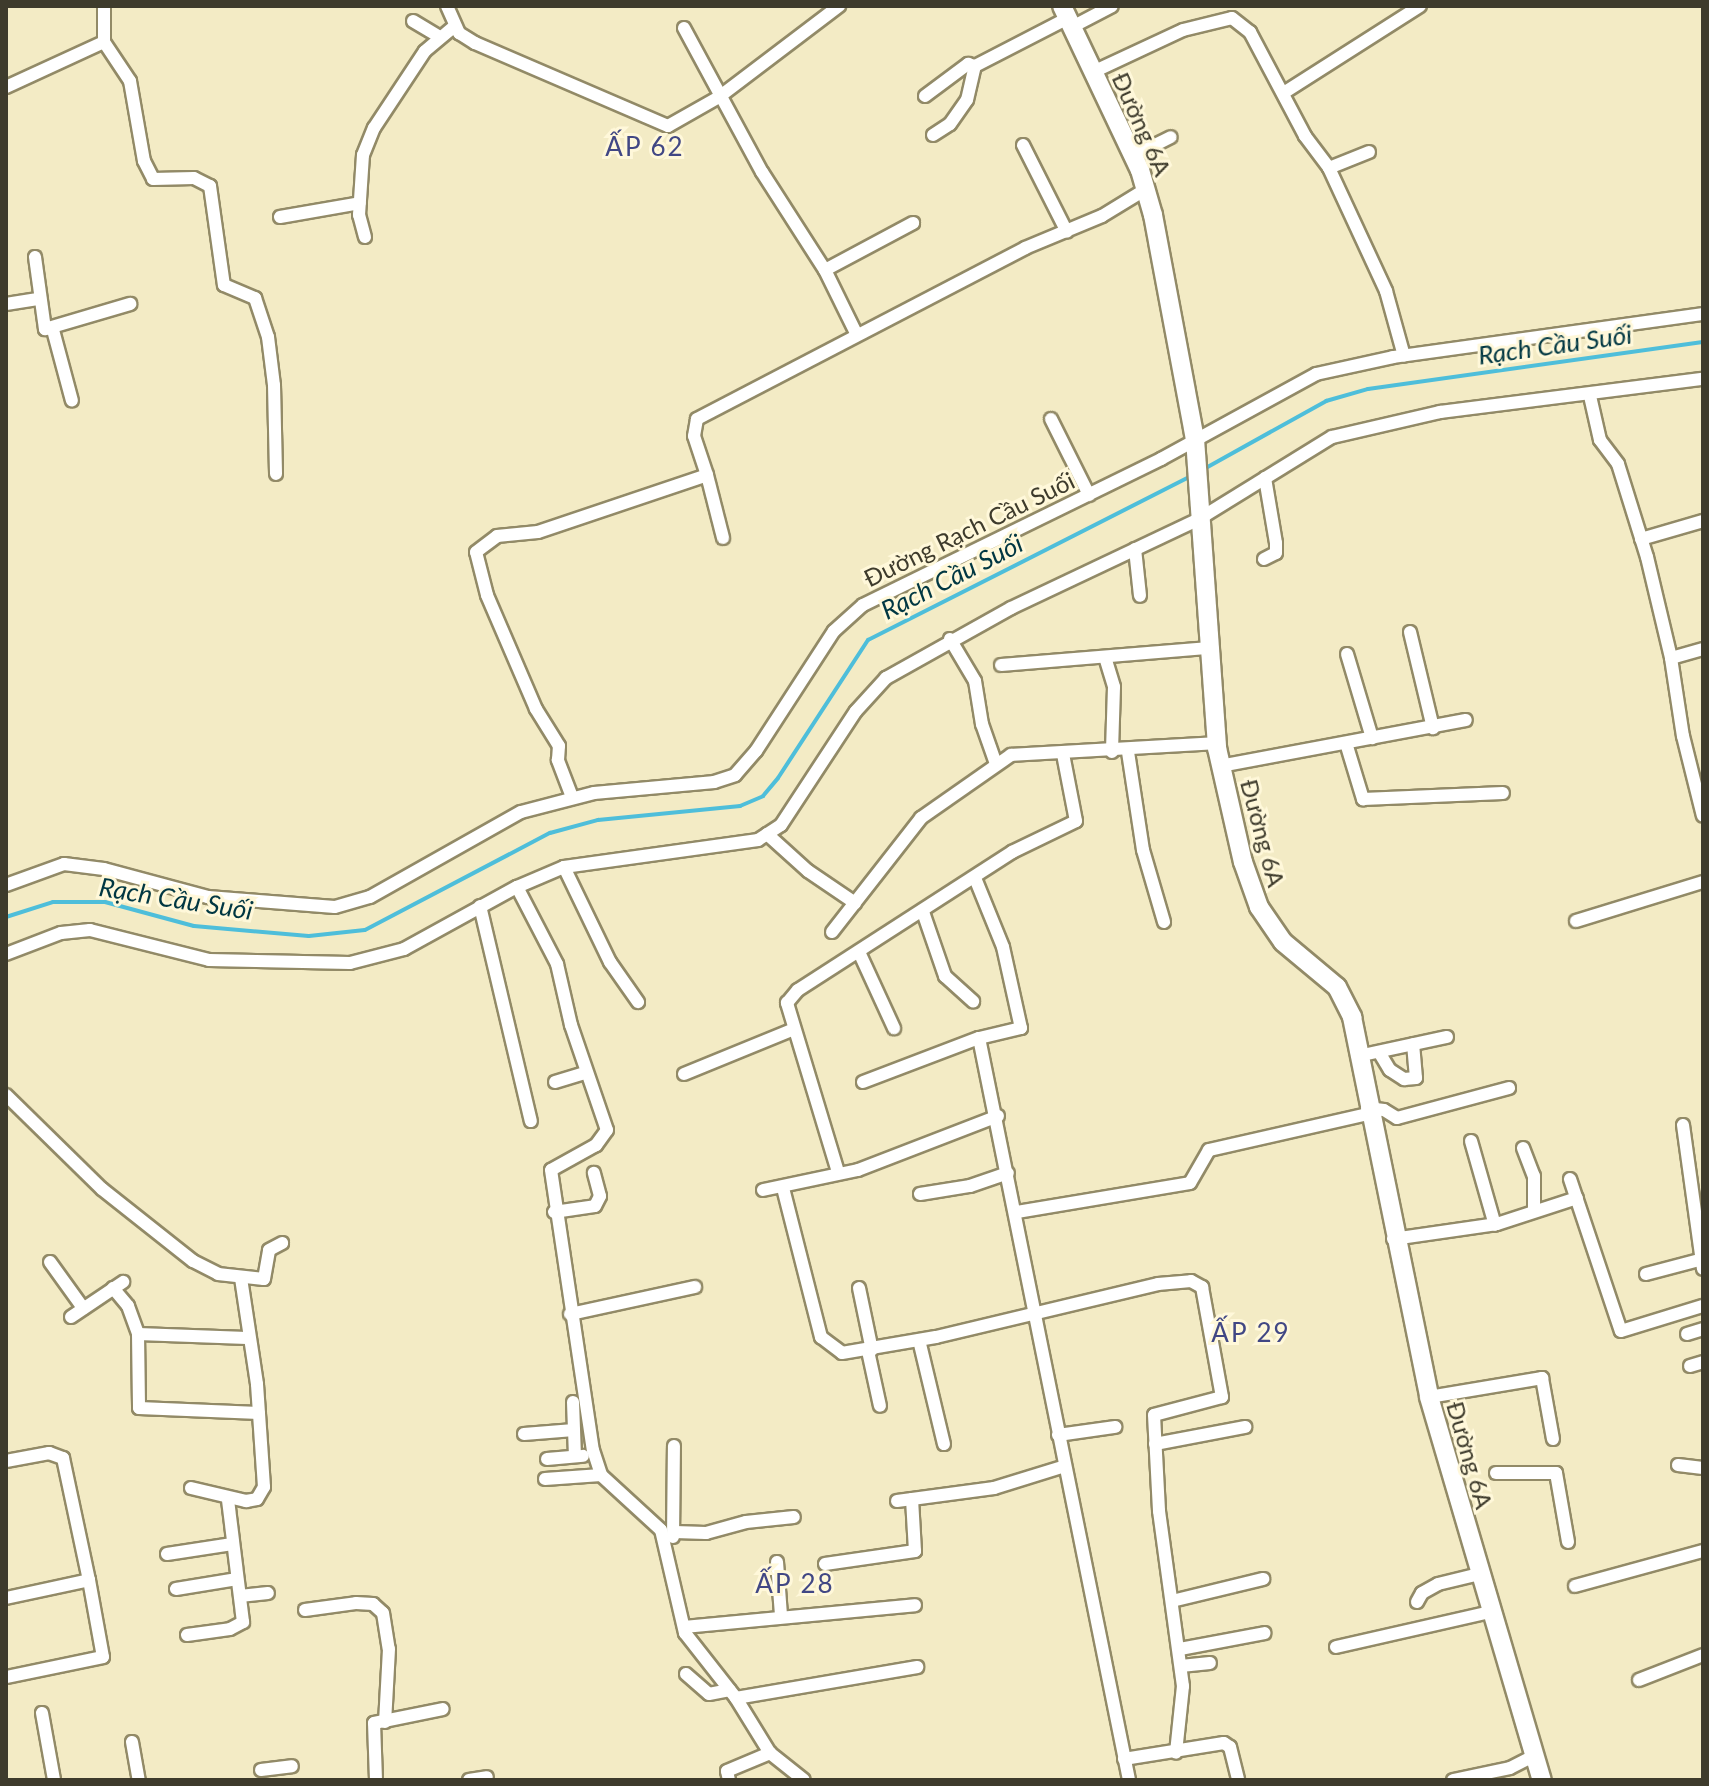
<!DOCTYPE html>
<meta charset="utf-8">
<style>
body{margin:0}
#map{position:relative;width:1709px;height:1786px;overflow:hidden;background:#f3ebc5;font-family:Lato,sans-serif}
div>[style]{position:absolute}
[style*='--x']{left:calc(var(--x)*1px);top:calc(var(--y)*1px);width:calc(var(--w)*1px);rotate:calc(var(--a)*1deg)}
.stream>*{height:4px;margin:-2px;padding:0 2px;transform-origin:2px;border-radius:2px;background:#4ebeda}
.roads{filter:drop-shadow(2px 0 #928a67) drop-shadow(-2px 0 #928a67) drop-shadow(0 2px #928a67) drop-shadow(0 -2px #928a67)}
.street>*{height:12px;margin:-6px;padding:0 6px;transform-origin:6px;border-radius:6px;background:#fff}
.secondary>*{height:18px;margin:-9px;padding:0 9px;transform-origin:9px;border-radius:9px;background:#fff}
span{translate:-50% -50%;white-space:nowrap;text-align:center;line-height:1.15;-webkit-text-stroke:6px #fff8da;paint-order:stroke}
.street-label{font-size:24px;color:#3e3b2c}
.neighbourhood-label{font-size:26px;color:#414784;letter-spacing:2px}
.water-label{font-size:26px;color:#013742;font-style:italic}
.frame{position:absolute;inset:0;border:8px solid #3e3b2c;pointer-events:none}
</style>
<div id="map">
<div class="stream">
<div style="--x:1204;--y:469;--w:140;--a:-29.1"></div>
<div style="--x:1326;--y:401;--w:44;--a:-15.9"></div>
<div style="--x:1368;--y:389;--w:338;--a:-8"></div>
<div style="--x:6;--y:917;--w:49;--a:-17.7"></div>
<div style="--x:53;--y:902;--w:52;--a:0"></div>
<div style="--x:105;--y:902;--w:92;--a:15.1"></div>
<div style="--x:194;--y:926;--w:115;--a:5"></div>
<div style="--x:309;--y:936;--w:56;--a:-6.1"></div>
<div style="--x:365;--y:930;--w:209;--a:-27.7"></div>
<div style="--x:550;--y:833;--w:50;--a:-15.2"></div>
<div style="--x:598;--y:820;--w:143;--a:-5.6"></div>
<div style="--x:740;--y:806;--w:25;--a:-23"></div>
<div style="--x:763;--y:796;--w:23;--a:-50"></div>
<div style="--x:778;--y:778;--w:165;--a:-56.9"></div>
<div style="--x:868;--y:640;--w:364;--a:-26.9"></div>
</div>
<div class="roads">
<div class="street">
<div style="--x:447;--y:6;--w:30;--a:66"></div>
<div style="--x:459;--y:33;--w:19;--a:32"></div>
<div style="--x:475;--y:43;--w:210;--a:23.3"></div>
<div style="--x:668;--y:126;--w:59;--a:-29.6"></div>
<div style="--x:719;--y:97;--w:151;--a:-37.2"></div>
<div style="--x:413;--y:21;--w:31;--a:31"></div>
<div style="--x:1072;--y:27;--w:45;--a:-27.7"></div>
<div style="--x:684;--y:28;--w:164;--a:61.6"></div>
<div style="--x:762;--y:172;--w:117;--a:57.3"></div>
<div style="--x:825;--y:270;--w:100;--a:-28.1"></div>
<div style="--x:104;--y:42;--w:47;--a:56.3"></div>
<div style="--x:130;--y:81;--w:81;--a:80.1"></div>
<div style="--x:144;--y:161;--w:20;--a:63"></div>
<div style="--x:153;--y:179;--w:41;--a:-1.4"></div>
<div style="--x:194;--y:178;--w:18;--a:27"></div>
<div style="--x:210;--y:186;--w:100;--a:82"></div>
<div style="--x:224;--y:285;--w:34;--a:23"></div>
<div style="--x:255;--y:298;--w:41;--a:71.6"></div>
<div style="--x:268;--y:337;--w:48;--a:82.9"></div>
<div style="--x:274;--y:385;--w:89;--a:88.7"></div>
<div style="--x:1093;--y:72;--w:99;--a:-25"></div>
<div style="--x:1183;--y:30;--w:50;--a:-13.8"></div>
<div style="--x:1232;--y:18;--w:23;--a:38"></div>
<div style="--x:1250;--y:32;--w:118;--a:62.1"></div>
<div style="--x:1305;--y:136;--w:40;--a:53"></div>
<div style="--x:1329;--y:168;--w:43;--a:-21.8"></div>
<div style="--x:6;--y:87;--w:108;--a:-24.7"></div>
<div style="--x:104;--y:42;--w:36;--a:-90"></div>
<div style="--x:1285;--y:92;--w:160;--a:-32.5"></div>
<div style="--x:925;--y:96;--w:54;--a:-36.7"></div>
<div style="--x:968;--y:64;--w:7;--a:16"></div>
<div style="--x:975;--y:66;--w:105;--a:-27.3"></div>
<div style="--x:933;--y:135;--w:20;--a:-33"></div>
<div style="--x:950;--y:124;--w:29;--a:-55"></div>
<div style="--x:967;--y:100;--w:35;--a:-77"></div>
<div style="--x:1023;--y:145;--w:97;--a:63.2"></div>
<div style="--x:1133;--y:156;--w:42;--a:-26.6"></div>
<div style="--x:1329;--y:168;--w:136;--a:65.1"></div>
<div style="--x:1386;--y:291;--w:67;--a:74.5"></div>
<div style="--x:280;--y:217;--w:81;--a:-9.9"></div>
<div style="--x:365;--y:237;--w:23;--a:-105"></div>
<div style="--x:359;--y:215;--w:60;--a:-86.2"></div>
<div style="--x:363;--y:155;--w:29;--a:-68"></div>
<div style="--x:374;--y:128;--w:92;--a:-56.5"></div>
<div style="--x:425;--y:51;--w:39;--a:-40"></div>
<div style="--x:35;--y:257;--w:73;--a:82.1"></div>
<div style="--x:45;--y:329;--w:89;--a:-16.4"></div>
<div style="--x:825;--y:270;--w:72;--a:63.8"></div>
<div style="--x:6;--y:304;--w:32;--a:-9"></div>
<div style="--x:53;--y:330;--w:73;--a:75"></div>
<div style="--x:1590;--y:396;--w:45;--a:77.2"></div>
<div style="--x:1600;--y:440;--w:30;--a:53"></div>
<div style="--x:1618;--y:464;--w:97;--a:72.7"></div>
<div style="--x:1647;--y:557;--w:104;--a:76.6"></div>
<div style="--x:1051;--y:419;--w:85;--a:63.4"></div>
<div style="--x:707;--y:475;--w:65;--a:75.7"></div>
<div style="--x:1641;--y:539;--w:65;--a:-16.2"></div>
<div style="--x:1135;--y:549;--w:47;--a:83.9"></div>
<div style="--x:1264;--y:559;--w:13;--a:-27"></div>
<div style="--x:1276;--y:553;--w:10;--a:-90"></div>
<div style="--x:1276;--y:543;--w:66;--a:-99.6"></div>
<div style="--x:1410;--y:632;--w:99;--a:76.5"></div>
<div style="--x:950;--y:639;--w:49;--a:59.2"></div>
<div style="--x:975;--y:681;--w:44;--a:80.8"></div>
<div style="--x:982;--y:724;--w:42;--a:70.7"></div>
<div style="--x:1703;--y:649;--w:33;--a:164"></div>
<div style="--x:1671;--y:658;--w:79;--a:81.3"></div>
<div style="--x:1683;--y:736;--w:82;--a:76"></div>
<div style="--x:1347;--y:654;--w:88;--a:73.4"></div>
<div style="--x:1105;--y:657;--w:31;--a:73"></div>
<div style="--x:1114;--y:687;--w:65;--a:91.8"></div>
<div style="--x:1001;--y:665;--w:209;--a:-4.7"></div>
<div style="--x:1346;--y:743;--w:59;--a:73.1"></div>
<div style="--x:1363;--y:799;--w:140;--a:-2.5"></div>
<div style="--x:1128;--y:752;--w:99;--a:81.3"></div>
<div style="--x:1143;--y:850;--w:75;--a:73.7"></div>
<div style="--x:1220;--y:766;--w:250;--a:-10.6"></div>
<div style="--x:572;--y:797;--w:40;--a:-111"></div>
<div style="--x:558;--y:760;--w:14;--a:-86"></div>
<div style="--x:559;--y:746;--w:44;--a:-121.9"></div>
<div style="--x:536;--y:709;--w:124;--a:-113.3"></div>
<div style="--x:487;--y:595;--w:44;--a:-104.3"></div>
<div style="--x:476;--y:552;--w:26;--a:-37"></div>
<div style="--x:497;--y:536;--w:41;--a:-5.6"></div>
<div style="--x:538;--y:532;--w:178;--a:-18.6"></div>
<div style="--x:707;--y:475;--w:41;--a:-108.4"></div>
<div style="--x:694;--y:436;--w:17;--a:-80"></div>
<div style="--x:697;--y:419;--w:370;--a:-27.5"></div>
<div style="--x:1025;--y:248;--w:83;--a:-22.6"></div>
<div style="--x:1102;--y:216;--w:52;--a:-31.5"></div>
<div style="--x:767;--y:834;--w:55;--a:42.1"></div>
<div style="--x:808;--y:871;--w:57;--a:34.2"></div>
<div style="--x:564;--y:867;--w:106;--a:64.2"></div>
<div style="--x:610;--y:962;--w:49;--a:55"></div>
<div style="--x:975;--y:878;--w:74;--a:67.9"></div>
<div style="--x:1003;--y:947;--w:83;--a:77.5"></div>
<div style="--x:1021;--y:1028;--w:43;--a:166.6"></div>
<div style="--x:979;--y:1038;--w:757;--a:78.57"></div>
<div style="--x:6;--y:885;--w:62;--a:-19.9"></div>
<div style="--x:64;--y:864;--w:40;--a:7.1"></div>
<div style="--x:104;--y:869;--w:108;--a:15.1"></div>
<div style="--x:208;--y:897;--w:127;--a:4.5"></div>
<div style="--x:335;--y:907;--w:36;--a:-16"></div>
<div style="--x:370;--y:897;--w:173;--a:-29.4"></div>
<div style="--x:521;--y:812;--w:75;--a:-14.6"></div>
<div style="--x:594;--y:793;--w:121;--a:-5.2"></div>
<div style="--x:714;--y:782;--w:22;--a:-18"></div>
<div style="--x:735;--y:775;--w:32;--a:-49"></div>
<div style="--x:756;--y:751;--w:143;--a:-57"></div>
<div style="--x:834;--y:631;--w:39;--a:-42"></div>
<div style="--x:863;--y:605;--w:332;--a:-26.1"></div>
<div style="--x:1161;--y:459;--w:177;--a:-28.7"></div>
<div style="--x:1316;--y:374;--w:79;--a:-12.4"></div>
<div style="--x:1393;--y:357;--w:313;--a:-7.9"></div>
<div style="--x:517;--y:887;--w:87;--a:62.5"></div>
<div style="--x:557;--y:964;--w:63;--a:77.1"></div>
<div style="--x:571;--y:1025;--w:111;--a:71.1"></div>
<div style="--x:607;--y:1130;--w:19;--a:126"></div>
<div style="--x:596;--y:1145;--w:51;--a:150.9"></div>
<div style="--x:551;--y:1170;--w:283;--a:81.5"></div>
<div style="--x:593;--y:1450;--w:26;--a:72"></div>
<div style="--x:601;--y:1475;--w:81;--a:42.5"></div>
<div style="--x:661;--y:1530;--w:106;--a:76.9"></div>
<div style="--x:685;--y:1633;--w:83;--a:51.9"></div>
<div style="--x:736;--y:1698;--w:65;--a:58.3"></div>
<div style="--x:770;--y:1753;--w:43;--a:38.5"></div>
<div style="--x:480;--y:906;--w:221;--a:76.7"></div>
<div style="--x:923;--y:912;--w:68;--a:71"></div>
<div style="--x:945;--y:976;--w:38;--a:42"></div>
<div style="--x:1576;--y:921;--w:133;--a:-17.1"></div>
<div style="--x:832;--y:932;--w:145;--a:-52"></div>
<div style="--x:921;--y:818;--w:110;--a:-35"></div>
<div style="--x:1011;--y:755;--w:206;--a:-3.3"></div>
<div style="--x:859;--y:952;--w:84;--a:65.3"></div>
<div style="--x:6;--y:954;--w:59;--a:-20.9"></div>
<div style="--x:61;--y:933;--w:29;--a:-6"></div>
<div style="--x:90;--y:930;--w:123;--a:14.1"></div>
<div style="--x:209;--y:960;--w:141;--a:1.2"></div>
<div style="--x:350;--y:963;--w:56;--a:-14.5"></div>
<div style="--x:404;--y:949;--w:129;--a:-28.8"></div>
<div style="--x:517;--y:887;--w:51;--a:-23.1"></div>
<div style="--x:564;--y:867;--w:196;--a:-7.9"></div>
<div style="--x:758;--y:840;--w:27;--a:-33"></div>
<div style="--x:781;--y:825;--w:136;--a:-56.7"></div>
<div style="--x:856;--y:711;--w:45;--a:-47.7"></div>
<div style="--x:886;--y:678;--w:143;--a:-29.2"></div>
<div style="--x:1011;--y:608;--w:208;--a:-25.3"></div>
<div style="--x:1199;--y:519;--w:156;--a:-31.7"></div>
<div style="--x:1332;--y:437;--w:111;--a:-13"></div>
<div style="--x:1440;--y:412;--w:265;--a:-7.2"></div>
<div style="--x:1379;--y:1052;--w:21;--a:59"></div>
<div style="--x:1390;--y:1070;--w:17;--a:33"></div>
<div style="--x:1404;--y:1079;--w:12;--a:-5"></div>
<div style="--x:1416;--y:1078;--w:34;--a:-95"></div>
<div style="--x:1358;--y:1056;--w:91;--a:-12.1"></div>
<div style="--x:684;--y:1074;--w:117;--a:-22.2"></div>
<div style="--x:555;--y:1082;--w:31;--a:-17"></div>
<div style="--x:863;--y:1082;--w:124;--a:-20.8"></div>
<div style="--x:6;--y:1095;--w:134;--a:44.4"></div>
<div style="--x:102;--y:1189;--w:116;--a:38.4"></div>
<div style="--x:193;--y:1261;--w:28;--a:27"></div>
<div style="--x:218;--y:1274;--w:46;--a:6.2"></div>
<div style="--x:264;--y:1279;--w:29;--a:-80"></div>
<div style="--x:269;--y:1250;--w:15;--a:-28"></div>
<div style="--x:1367;--y:1108;--w:17;--a:7"></div>
<div style="--x:1384;--y:1110;--w:15;--a:32"></div>
<div style="--x:1397;--y:1118;--w:116;--a:-15"></div>
<div style="--x:1683;--y:1125;--w:145;--a:82.1"></div>
<div style="--x:1471;--y:1141;--w:87;--a:74.1"></div>
<div style="--x:1523;--y:1148;--w:30;--a:69"></div>
<div style="--x:1534;--y:1176;--w:35;--a:90"></div>
<div style="--x:838;--y:1172;--w:177;--a:-106.8"></div>
<div style="--x:787;--y:1003;--w:17;--a:-50"></div>
<div style="--x:798;--y:990;--w:255;--a:-32.8"></div>
<div style="--x:1012;--y:852;--w:71;--a:-25.8"></div>
<div style="--x:1076;--y:821;--w:68;--a:-101"></div>
<div style="--x:1570;--y:1179;--w:160;--a:71.5"></div>
<div style="--x:1621;--y:1331;--w:86;--a:-17"></div>
<div style="--x:783;--y:1188;--w:154;--a:75.7"></div>
<div style="--x:821;--y:1337;--w:26;--a:37"></div>
<div style="--x:842;--y:1353;--w:95;--a:-9.7"></div>
<div style="--x:936;--y:1337;--w:228;--a:-13.4"></div>
<div style="--x:1158;--y:1284;--w:33;--a:-5"></div>
<div style="--x:1191;--y:1281;--w:13;--a:29"></div>
<div style="--x:1202;--y:1287;--w:112;--a:79.7"></div>
<div style="--x:1222;--y:1397;--w:70;--a:165.2"></div>
<div style="--x:1154;--y:1415;--w:96;--a:87"></div>
<div style="--x:1159;--y:1511;--w:177;--a:82.2"></div>
<div style="--x:1183;--y:1686;--w:67;--a:96"></div>
<div style="--x:763;--y:1190;--w:97;--a:-11.9"></div>
<div style="--x:858;--y:1170;--w:150;--a:-21.1"></div>
<div style="--x:920;--y:1194;--w:51;--a:-9.1"></div>
<div style="--x:970;--y:1186;--w:40;--a:-18.9"></div>
<div style="--x:554;--y:1212;--w:41;--a:-8.3"></div>
<div style="--x:595;--y:1206;--w:11;--a:-63"></div>
<div style="--x:600;--y:1196;--w:24;--a:-105"></div>
<div style="--x:1017;--y:1212;--w:175;--a:-9.5"></div>
<div style="--x:1190;--y:1183;--w:38;--a:-60"></div>
<div style="--x:1209;--y:1150;--w:163;--a:-12.8"></div>
<div style="--x:1393;--y:1239;--w:105;--a:-8.2"></div>
<div style="--x:1497;--y:1224;--w:84;--a:-18"></div>
<div style="--x:50;--y:1262;--w:57;--a:54.3"></div>
<div style="--x:1646;--y:1274;--w:55;--a:-14.8"></div>
<div style="--x:113;--y:1288;--w:23;--a:50"></div>
<div style="--x:128;--y:1306;--w:30;--a:70"></div>
<div style="--x:138;--y:1334;--w:74;--a:89.2"></div>
<div style="--x:139;--y:1408;--w:120;--a:2.4"></div>
<div style="--x:859;--y:1288;--w:63;--a:78.2"></div>
<div style="--x:570;--y:1314;--w:128;--a:-12.2"></div>
<div style="--x:71;--y:1317;--w:63;--a:-33.9"></div>
<div style="--x:138;--y:1334;--w:109;--a:2.1"></div>
<div style="--x:1687;--y:1334;--w:17;--a:-17"></div>
<div style="--x:919;--y:1340;--w:107;--a:76.5"></div>
<div style="--x:868;--y:1351;--w:56;--a:77.7"></div>
<div style="--x:1690;--y:1366;--w:14;--a:-17"></div>
<div style="--x:1429;--y:1397;--w:115;--a:-9.5"></div>
<div style="--x:1542;--y:1378;--w:62;--a:79.8"></div>
<div style="--x:573;--y:1402;--w:54;--a:87.9"></div>
<div style="--x:524;--y:1434;--w:50;--a:-4.6"></div>
<div style="--x:1058;--y:1435;--w:58;--a:-8"></div>
<div style="--x:1155;--y:1444;--w:92;--a:-10.7"></div>
<div style="--x:547;--y:1459;--w:36;--a:-5"></div>
<div style="--x:6;--y:1461;--w:44;--a:-10.5"></div>
<div style="--x:49;--y:1453;--w:15;--a:20"></div>
<div style="--x:63;--y:1458;--w:125;--a:78"></div>
<div style="--x:1678;--y:1465;--w:25;--a:7"></div>
<div style="--x:1496;--y:1473;--w:60;--a:0"></div>
<div style="--x:1556;--y:1473;--w:70;--a:80.1"></div>
<div style="--x:545;--y:1479;--w:56;--a:-4.1"></div>
<div style="--x:191;--y:1488;--w:57;--a:13.3"></div>
<div style="--x:246;--y:1501;--w:11;--a:-10"></div>
<div style="--x:257;--y:1499;--w:14;--a:-60"></div>
<div style="--x:264;--y:1487;--w:103;--a:-93.9"></div>
<div style="--x:257;--y:1384;--w:107;--a:-98.6"></div>
<div style="--x:897;--y:1501;--w:98;--a:-7.6"></div>
<div style="--x:994;--y:1488;--w:74;--a:-17.2"></div>
<div style="--x:675;--y:1532;--w:31;--a:2"></div>
<div style="--x:706;--y:1533;--w:41;--a:-15.4"></div>
<div style="--x:746;--y:1522;--w:48;--a:-5.9"></div>
<div style="--x:673;--y:1537;--w:91;--a:-89.4"></div>
<div style="--x:167;--y:1554;--w:66;--a:-8.7"></div>
<div style="--x:777;--y:1562;--w:53;--a:85.7"></div>
<div style="--x:825;--y:1564;--w:91;--a:-8.2"></div>
<div style="--x:915;--y:1551;--w:52;--a:-93.3"></div>
<div style="--x:1575;--y:1586;--w:133;--a:-15.3"></div>
<div style="--x:176;--y:1589;--w:62;--a:-9.3"></div>
<div style="--x:240;--y:1596;--w:28;--a:-6"></div>
<div style="--x:6;--y:1598;--w:85;--a:-12.2"></div>
<div style="--x:89;--y:1580;--w:78;--a:79.7"></div>
<div style="--x:103;--y:1657;--w:99;--a:168.3"></div>
<div style="--x:1172;--y:1601;--w:94;--a:-13.6"></div>
<div style="--x:1417;--y:1602;--w:10;--a:-61"></div>
<div style="--x:1422;--y:1593;--w:18;--a:-29"></div>
<div style="--x:1438;--y:1584;--w:42;--a:-13.7"></div>
<div style="--x:305;--y:1610;--w:51;--a:-7.8"></div>
<div style="--x:356;--y:1603;--w:17;--a:3"></div>
<div style="--x:373;--y:1604;--w:13;--a:42"></div>
<div style="--x:383;--y:1613;--w:36;--a:81"></div>
<div style="--x:389;--y:1649;--w:73;--a:93.1"></div>
<div style="--x:684;--y:1627;--w:232;--a:-5.4"></div>
<div style="--x:187;--y:1635;--w:43;--a:-7.9"></div>
<div style="--x:230;--y:1629;--w:15;--a:-28"></div>
<div style="--x:243;--y:1622;--w:123;--a:-97"></div>
<div style="--x:1336;--y:1647;--w:158;--a:-12.8"></div>
<div style="--x:1180;--y:1649;--w:86;--a:-10.7"></div>
<div style="--x:1181;--y:1666;--w:29;--a:-6"></div>
<div style="--x:686;--y:1674;--w:30;--a:41"></div>
<div style="--x:709;--y:1694;--w:21;--a:-11"></div>
<div style="--x:1639;--y:1680;--w:69;--a:-21.3"></div>
<div style="--x:736;--y:1698;--w:184;--a:-9.7"></div>
<div style="--x:42;--y:1713;--w:68;--a:79.8"></div>
<div style="--x:132;--y:1742;--w:39;--a:80"></div>
<div style="--x:1124;--y:1759;--w:101;--a:-9.1"></div>
<div style="--x:1224;--y:1743;--w:7;--a:34"></div>
<div style="--x:1230;--y:1747;--w:34;--a:76"></div>
<div style="--x:261;--y:1770;--w:31;--a:-7"></div>
<div style="--x:376;--y:1780;--w:57;--a:-92"></div>
<div style="--x:374;--y:1723;--w:70;--a:-11.5"></div>
<div style="--x:469;--y:1780;--w:18;--a:-9"></div>
<div style="--x:729;--y:1780;--w:9;--a:-103"></div>
<div style="--x:727;--y:1771;--w:47;--a:-22.7"></div>
<div style="--x:1453;--y:1780;--w:58;--a:-11.9"></div>
<div style="--x:1510;--y:1768;--w:27;--a:-27"></div>
</div>
<div class="secondary">
<div style="--x:1062;--y:6;--w:182;--a:64.6"></div>
<div style="--x:1140;--y:170;--w:47;--a:73.9"></div>
<div style="--x:1153;--y:215;--w:228;--a:79.4"></div>
<div style="--x:1195;--y:439;--w:310;--a:85.9"></div>
<div style="--x:1217;--y:748;--w:117;--a:77.2"></div>
<div style="--x:1243;--y:862;--w:48;--a:70.4"></div>
<div style="--x:1259;--y:907;--w:42;--a:55.6"></div>
<div style="--x:1283;--y:942;--w:70;--a:39.8"></div>
<div style="--x:1337;--y:987;--w:34;--a:63"></div>
<div style="--x:1352;--y:1017;--w:388;--a:78.5"></div>
<div style="--x:1429;--y:1397;--w:399;--a:73.6"></div>
</div>
</div>
<div class="street-label">
<span style="left:1142px;top:124px;rotate:66deg">Đường 6A</span>
<span style="left:969px;top:529px;rotate:-26deg">Đường Rạch Cầu Suối</span>
<span style="left:1263px;top:833px;rotate:75deg">Đường 6A</span>
<span style="left:1470px;top:1455px;rotate:74deg">Đường 6A</span>
</div>
<div class="neighbourhood-label">
<span style="left:645px;top:147px">ẤP 62</span>
<span style="left:1251px;top:1333px">ẤP 29</span>
<span style="left:795px;top:1584px">ẤP 28</span>
</div>
<div class="water-label">
<span style="left:1555px;top:345px;rotate:-8deg">Rạch Cầu Suối</span>
<span style="left:952px;top:577px;rotate:-27deg">Rạch Cầu Suối</span>
<span style="left:176px;top:899px;rotate:9deg">Rạch Cầu Suối</span>
</div>
<div class="frame"></div>
</div>
